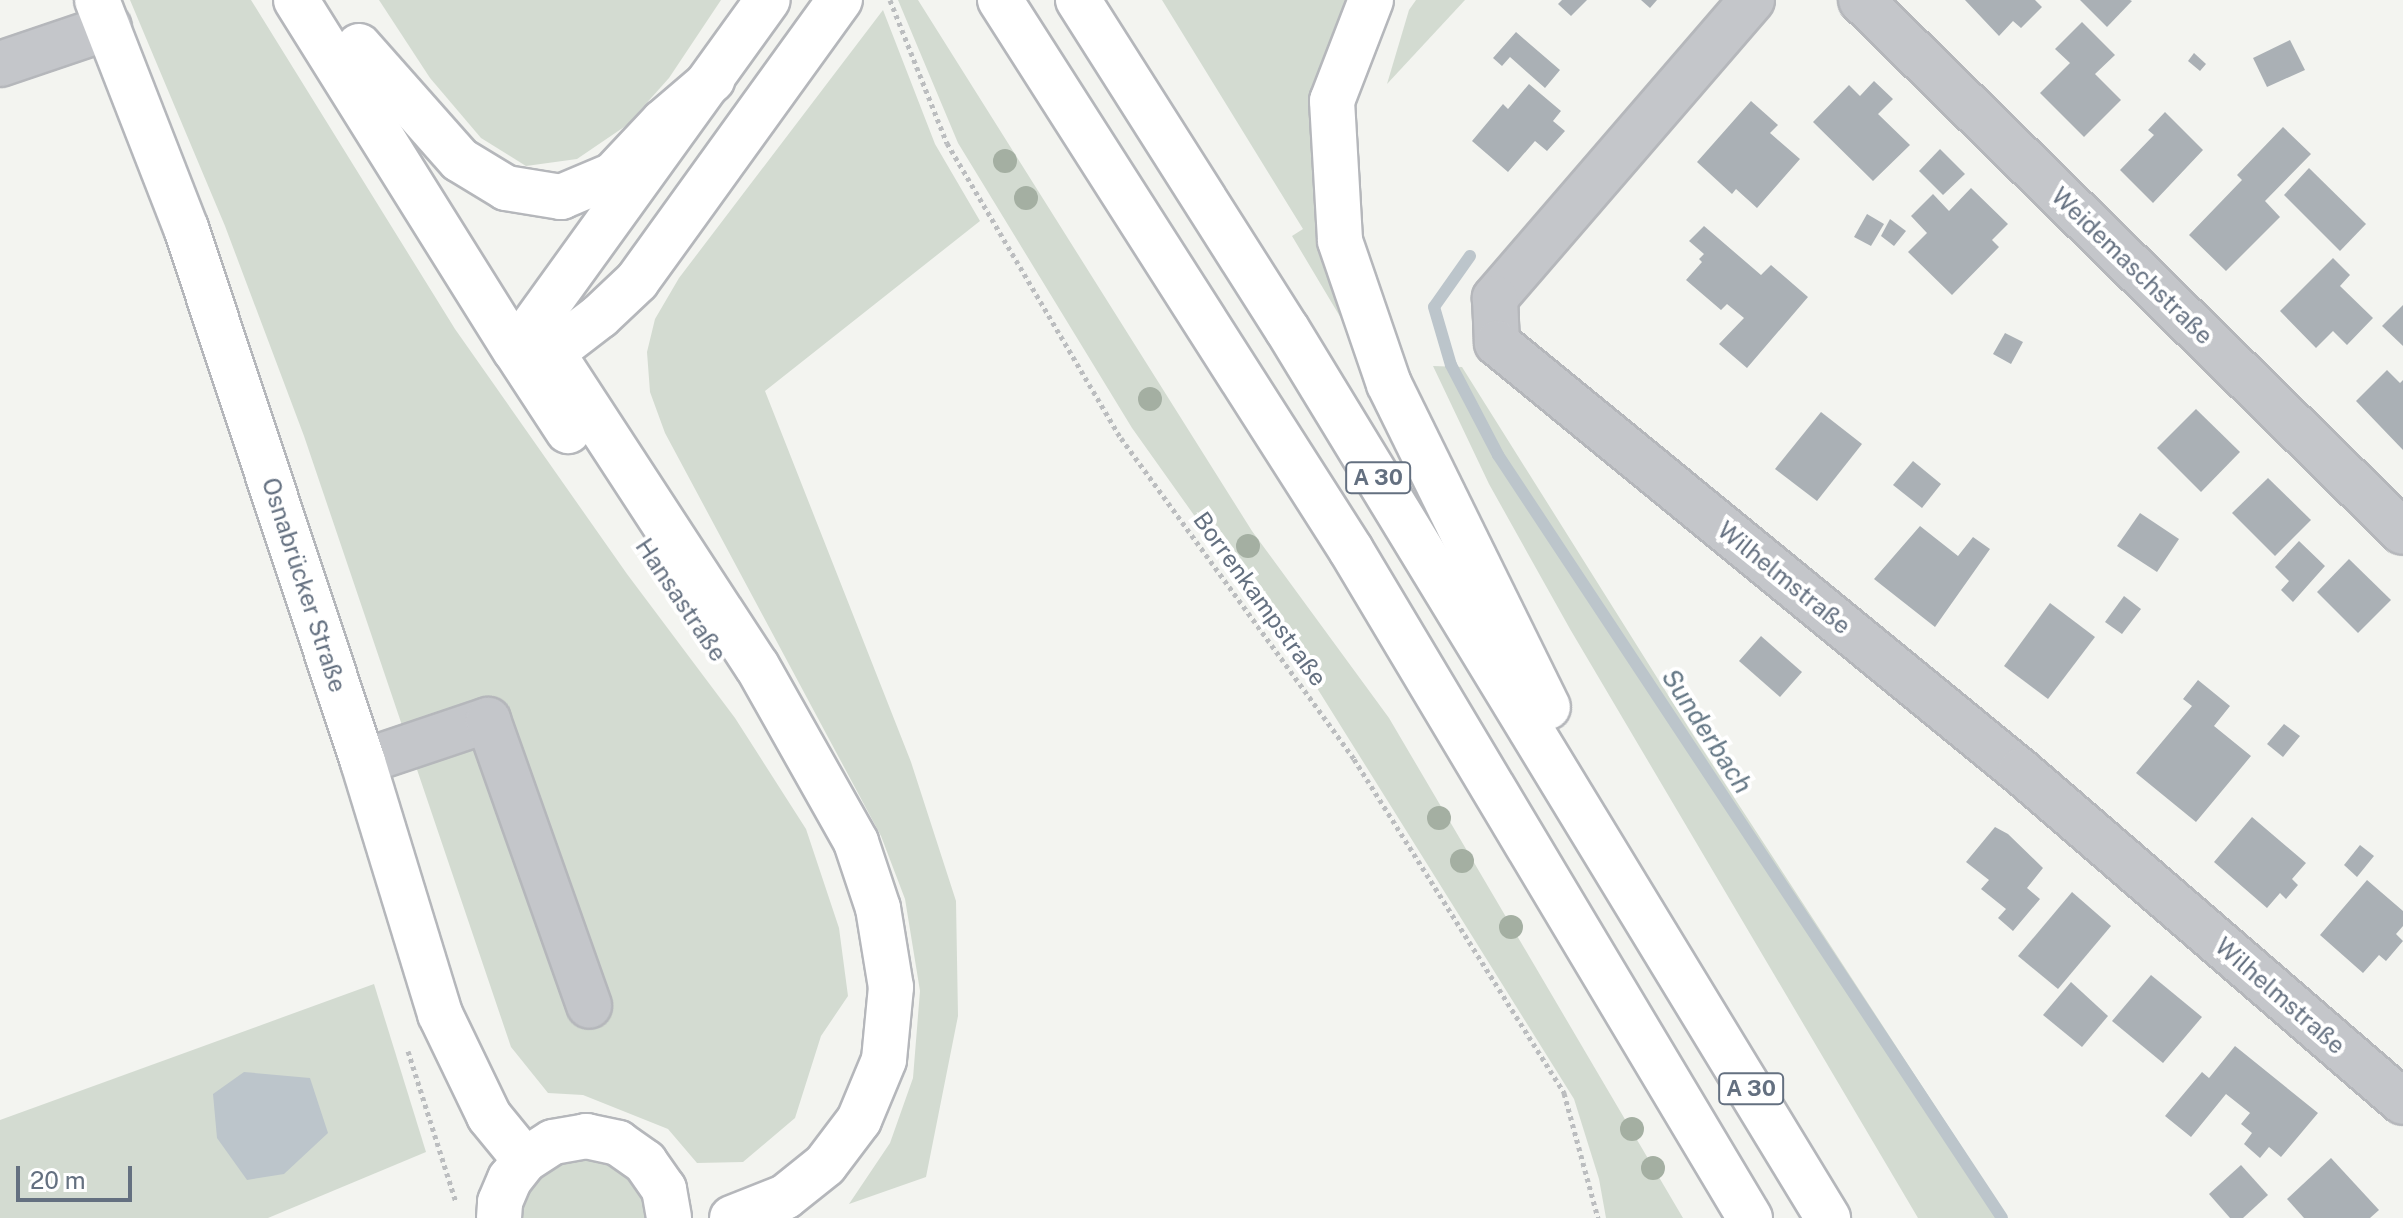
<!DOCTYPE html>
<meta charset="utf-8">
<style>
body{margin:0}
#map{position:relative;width:2403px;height:1218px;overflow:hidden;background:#f3f4f0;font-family:"Public Sans",sans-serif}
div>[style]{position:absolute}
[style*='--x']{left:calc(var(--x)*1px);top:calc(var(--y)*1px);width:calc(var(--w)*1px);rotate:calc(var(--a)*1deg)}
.green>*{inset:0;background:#d3dbd1}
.water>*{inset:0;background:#bcc5cb}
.stream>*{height:12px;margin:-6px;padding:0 6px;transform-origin:6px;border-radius:6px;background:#bcc5cb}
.building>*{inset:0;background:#aab0b5}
.path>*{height:5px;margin-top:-2.5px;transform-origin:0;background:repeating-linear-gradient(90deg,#bbbdbf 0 4px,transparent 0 8px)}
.roads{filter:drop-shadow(2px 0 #b5b7bb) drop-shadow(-2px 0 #b5b7bb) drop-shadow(0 2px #b5b7bb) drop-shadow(0 -2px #b5b7bb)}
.minor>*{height:44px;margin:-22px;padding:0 22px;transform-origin:22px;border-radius:22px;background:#c4c6ca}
.major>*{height:44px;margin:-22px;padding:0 22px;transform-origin:22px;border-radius:22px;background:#fff}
.highway>*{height:44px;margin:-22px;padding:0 22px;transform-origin:22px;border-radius:22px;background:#fff}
.trees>*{width:24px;height:24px;margin:-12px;border-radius:50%;background:#a4afa2}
span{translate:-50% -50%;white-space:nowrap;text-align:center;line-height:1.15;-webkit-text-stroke:8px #fff;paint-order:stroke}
.shield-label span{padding:2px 6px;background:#fff;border:2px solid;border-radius:6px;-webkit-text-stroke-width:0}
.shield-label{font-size:22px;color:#647080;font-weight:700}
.street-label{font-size:24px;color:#647080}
.water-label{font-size:26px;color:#647785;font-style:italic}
.scale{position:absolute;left:16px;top:1166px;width:116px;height:36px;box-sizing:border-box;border:4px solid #647080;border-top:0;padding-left:10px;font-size:24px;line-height:28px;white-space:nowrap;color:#647080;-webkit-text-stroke:6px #fff;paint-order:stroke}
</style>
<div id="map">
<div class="green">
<div style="clip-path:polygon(130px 0,251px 0,455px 329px,627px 574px,735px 718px,806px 829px,839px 928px,848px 996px,821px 1036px,795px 1118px,743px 1162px,697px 1163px,668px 1129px,583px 1095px,548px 1093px,511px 1047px,304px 436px,225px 226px)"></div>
<div style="clip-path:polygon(379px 0,721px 0,669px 78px,627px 125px,577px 159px,526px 166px,481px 138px,430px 78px)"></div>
<div style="clip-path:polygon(898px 0,918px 0,1252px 531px,1389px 718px,1683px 1218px,1606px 1218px,1599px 1179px,1574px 1099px,1317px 688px,1132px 428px,958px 143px)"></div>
<div style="clip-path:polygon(1162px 0,1353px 0,1348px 330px,1292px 236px,1303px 229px)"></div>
<div style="clip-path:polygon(1416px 0,1465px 0,1387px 84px,1409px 10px)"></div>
<div style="clip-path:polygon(883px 10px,935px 144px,980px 221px,765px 391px,911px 762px,956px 901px,958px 1016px,926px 1177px,849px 1204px,890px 1143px,913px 1078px,920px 991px,905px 899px,881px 836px,665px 433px,650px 392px,647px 352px,655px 319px,679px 278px)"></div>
<div style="clip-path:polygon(1433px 366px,1462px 367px,1690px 730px,2008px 1218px,1918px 1218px,1570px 629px,1489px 484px)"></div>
<div style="clip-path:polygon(374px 984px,426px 1152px,268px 1218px,0 1218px,0 1120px)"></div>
<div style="clip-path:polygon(576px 1160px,596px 1161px,615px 1168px,630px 1181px,642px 1199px,646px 1218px,521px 1218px,528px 1192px,540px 1177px,557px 1165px)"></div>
</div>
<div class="water">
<div style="clip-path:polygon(244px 1072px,310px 1078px,328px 1133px,284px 1174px,247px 1180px,217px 1138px,213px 1094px)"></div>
</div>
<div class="stream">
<div style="--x:1470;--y:256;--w:62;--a:125.2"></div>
<div style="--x:1434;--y:307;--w:60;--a:73.7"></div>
<div style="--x:1451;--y:365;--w:102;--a:62.4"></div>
<div style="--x:1498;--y:455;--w:914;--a:56.55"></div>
</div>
<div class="building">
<div style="clip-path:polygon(1562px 0,1587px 0,1571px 16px,1558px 4px)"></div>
<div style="clip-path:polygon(1641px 0,1657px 0,1650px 8px)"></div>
<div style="clip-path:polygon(1965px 0,2035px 0,2042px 7px,2021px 28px,2013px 21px,1999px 36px)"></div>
<div style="clip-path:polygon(2080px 0,2130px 0,2132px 1px,2107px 27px)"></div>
<div style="clip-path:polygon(2082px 22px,2115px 55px,2095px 74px,2121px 100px,2084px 137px,2040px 93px,2070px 63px,2055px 49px)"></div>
<div style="clip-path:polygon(1516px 32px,1560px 70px,1545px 88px,1510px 57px,1502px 66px,1493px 58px)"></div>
<div style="clip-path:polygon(2290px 40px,2305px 70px,2267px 87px,2253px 58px)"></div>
<div style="clip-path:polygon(2194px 53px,2206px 64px,2200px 71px,2188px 61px)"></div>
<div style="clip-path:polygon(1874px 81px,1893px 99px,1878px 114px,1910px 145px,1873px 181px,1813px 122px,1849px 85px,1860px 96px)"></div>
<div style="clip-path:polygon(1529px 84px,1561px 111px,1553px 121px,1565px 131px,1547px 151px,1535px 141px,1508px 172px,1472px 141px,1503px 104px,1508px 109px)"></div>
<div style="clip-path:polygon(1751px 101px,1778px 125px,1770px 133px,1800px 159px,1757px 208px,1736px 189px,1732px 194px,1697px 162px)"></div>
<div style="clip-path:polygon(2165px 112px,2203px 150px,2153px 203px,2120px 170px,2154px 135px,2148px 130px)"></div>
<div style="clip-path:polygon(2283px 127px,2311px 154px,2265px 201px,2280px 217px,2226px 271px,2189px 235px,2242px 180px,2237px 175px)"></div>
<div style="clip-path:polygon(1940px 149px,1965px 174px,1943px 195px,1919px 171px)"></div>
<div style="clip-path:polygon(2309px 168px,2366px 224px,2340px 251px,2284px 195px)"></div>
<div style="clip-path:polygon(1971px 188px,2008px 224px,1992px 240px,1999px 247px,1952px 295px,1908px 252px,1927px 233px,1911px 216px,1933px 194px,1949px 211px)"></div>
<div style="clip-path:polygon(1867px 214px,1884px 224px,1871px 246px,1854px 237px)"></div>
<div style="clip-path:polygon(1890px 219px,1906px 231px,1894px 246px,1881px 236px)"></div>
<div style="clip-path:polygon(1704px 226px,1761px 275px,1771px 265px,1808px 297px,1747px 368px,1719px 344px,1744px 318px,1727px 304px,1721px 310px,1686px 280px,1702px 262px,1699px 259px,1704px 254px,1689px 241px)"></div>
<div style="clip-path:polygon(2333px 258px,2350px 275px,2340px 286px,2373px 318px,2347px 345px,2333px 331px,2316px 348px,2280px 311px)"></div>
<div style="clip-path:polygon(2403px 305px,2403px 346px,2382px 326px)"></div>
<div style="clip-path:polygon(2005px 333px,2023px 342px,2011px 364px,1993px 354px)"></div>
<div style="clip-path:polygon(2387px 370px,2400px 383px,2403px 380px,2403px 450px,2356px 401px)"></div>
<div style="clip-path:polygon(2196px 409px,2240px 452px,2201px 492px,2157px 448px)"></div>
<div style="clip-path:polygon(1821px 412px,1862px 444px,1817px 501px,1775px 469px)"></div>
<div style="clip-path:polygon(1913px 461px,1941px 484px,1922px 508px,1893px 485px)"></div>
<div style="clip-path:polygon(2268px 478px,2311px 520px,2275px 556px,2232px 513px)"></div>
<div style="clip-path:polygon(2140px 513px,2179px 539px,2157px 572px,2117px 546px)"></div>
<div style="clip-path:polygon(1920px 526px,1958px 556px,1973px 537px,1990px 549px,1935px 627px,1874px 579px)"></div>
<div style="clip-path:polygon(2299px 541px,2325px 566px,2293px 602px,2281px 590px,2289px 581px,2275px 567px)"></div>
<div style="clip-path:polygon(2349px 559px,2391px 600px,2358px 633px,2317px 592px)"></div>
<div style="clip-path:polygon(2124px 596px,2141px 609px,2122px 634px,2105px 622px)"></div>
<div style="clip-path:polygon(2050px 603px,2095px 637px,2048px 699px,2004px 666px)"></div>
<div style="clip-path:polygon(1761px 636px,1802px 672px,1780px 697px,1739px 661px)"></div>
<div style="clip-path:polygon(2198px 680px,2230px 706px,2214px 726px,2251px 756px,2196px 822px,2136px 773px,2192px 706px,2183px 699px)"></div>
<div style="clip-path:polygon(2284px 724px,2300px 736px,2283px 757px,2267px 744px)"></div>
<div style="clip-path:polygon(2252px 817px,2306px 863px,2292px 879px,2298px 885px,2286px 899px,2280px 893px,2267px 908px,2214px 862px)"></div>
<div style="clip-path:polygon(1995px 827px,2008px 834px,2043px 868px,2027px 888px,2040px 899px,2013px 931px,1998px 918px,2006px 909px,1981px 889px,1989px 880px,1966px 862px)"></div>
<div style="clip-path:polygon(2360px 845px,2374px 856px,2357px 877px,2344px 865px)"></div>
<div style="clip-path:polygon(2367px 880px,2403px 911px,2403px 926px,2396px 934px,2403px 941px,2386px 961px,2379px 955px,2363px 973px,2320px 935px)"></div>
<div style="clip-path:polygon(2072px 892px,2111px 926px,2058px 989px,2018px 956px)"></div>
<div style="clip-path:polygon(2151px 975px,2202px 1017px,2163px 1063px,2112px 1021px)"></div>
<div style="clip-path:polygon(2071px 982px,2108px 1016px,2082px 1047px,2043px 1015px)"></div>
<div style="clip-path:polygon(2235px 1046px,2318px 1113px,2281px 1157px,2269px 1147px,2260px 1158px,2244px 1144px,2252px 1133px,2241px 1124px,2250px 1113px,2226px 1094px,2191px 1137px,2165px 1116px,2202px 1072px,2209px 1078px)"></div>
<div style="clip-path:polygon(2331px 1158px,2379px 1210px,2370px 1218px,2304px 1218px,2287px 1199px)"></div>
<div style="clip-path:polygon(2241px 1165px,2268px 1195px,2243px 1218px,2230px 1218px,2209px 1194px)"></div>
</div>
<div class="path">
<div style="--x:890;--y:0;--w:154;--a:68.3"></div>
<div style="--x:947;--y:143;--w:342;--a:59.5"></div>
<div style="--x:1121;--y:438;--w:397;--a:54"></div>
<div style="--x:1354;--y:759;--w:395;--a:57.8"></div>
<div style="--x:1564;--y:1093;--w:130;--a:74.8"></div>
<div style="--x:408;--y:1051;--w:158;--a:72.4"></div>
</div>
<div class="roads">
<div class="minor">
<div style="--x:1752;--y:0;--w:394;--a:130.8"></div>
<div style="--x:1495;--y:298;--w:45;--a:87.5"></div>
<div style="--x:1497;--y:343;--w:676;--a:39.3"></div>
<div style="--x:2020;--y:771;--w:506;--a:40.83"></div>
<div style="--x:1861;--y:0;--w:759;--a:44.47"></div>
<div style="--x:0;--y:64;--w:115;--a:-18.7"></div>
<div style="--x:363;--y:762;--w:132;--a:-18.6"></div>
<div style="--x:488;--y:720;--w:303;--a:70.5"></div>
</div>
<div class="major">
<div style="--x:97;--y:0;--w:245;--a:68.7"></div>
<div style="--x:186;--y:228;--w:563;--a:71.66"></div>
<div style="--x:363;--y:762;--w:264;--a:73"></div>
<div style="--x:440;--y:1014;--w:113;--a:64.3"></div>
<div style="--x:489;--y:1116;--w:57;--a:50.7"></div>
<div style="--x:535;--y:326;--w:406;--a:56.9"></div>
<div style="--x:757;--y:666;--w:202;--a:60.6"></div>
<div style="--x:856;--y:842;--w:70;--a:71.6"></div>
<div style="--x:878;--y:908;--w:80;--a:80.7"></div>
<div style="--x:891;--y:987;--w:73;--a:95.5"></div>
<div style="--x:884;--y:1060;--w:65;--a:112.6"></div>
<div style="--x:859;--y:1120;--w:56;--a:127.1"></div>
<div style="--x:825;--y:1165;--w:51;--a:141.3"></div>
<div style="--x:785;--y:1197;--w:57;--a:158.4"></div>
<div style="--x:516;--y:349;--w:430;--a:-54.2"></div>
<div style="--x:515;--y:350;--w:97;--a:56.8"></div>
<div style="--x:524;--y:351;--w:29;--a:2"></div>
<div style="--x:553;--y:352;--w:59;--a:-37.5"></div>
<div style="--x:600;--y:316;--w:51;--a:-43.4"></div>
<div style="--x:637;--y:281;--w:347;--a:-54.2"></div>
<div style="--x:499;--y:1218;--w:16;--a:-86"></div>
<div style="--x:500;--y:1202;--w:25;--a:-67"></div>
<div style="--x:510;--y:1179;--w:24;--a:-52"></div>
<div style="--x:525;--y:1160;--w:33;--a:-33"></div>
<div style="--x:553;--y:1142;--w:34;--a:-10"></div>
<div style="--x:586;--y:1136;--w:33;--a:12"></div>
<div style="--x:618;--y:1143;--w:33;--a:35"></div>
<div style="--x:645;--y:1162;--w:33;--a:55"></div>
<div style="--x:664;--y:1189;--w:29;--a:80"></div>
</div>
<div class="highway">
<div style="--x:296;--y:0;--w:413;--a:58"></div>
<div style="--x:1000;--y:0;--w:652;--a:57.45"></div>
<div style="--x:1351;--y:550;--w:778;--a:59.15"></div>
<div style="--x:1078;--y:0;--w:390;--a:57.6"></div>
<div style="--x:1287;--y:329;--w:1041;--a:58.68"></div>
<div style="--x:1371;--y:0;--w:108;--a:111.1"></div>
<div style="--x:1332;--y:101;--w:140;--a:86.7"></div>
<div style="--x:1340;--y:241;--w:151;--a:71.1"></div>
<div style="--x:1389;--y:384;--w:360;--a:63.8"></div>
<div style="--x:359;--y:46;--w:152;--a:48.5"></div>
<div style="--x:460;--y:160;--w:54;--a:31.3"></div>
<div style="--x:506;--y:188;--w:56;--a:9.3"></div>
<div style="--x:561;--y:197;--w:56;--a:-22.9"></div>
<div style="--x:613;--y:175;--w:73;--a:-46.7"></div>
<div style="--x:663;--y:122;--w:65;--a:-40.6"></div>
</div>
</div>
<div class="trees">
<div style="left:1005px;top:161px"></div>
<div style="left:1026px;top:198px"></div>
<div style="left:1150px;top:399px"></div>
<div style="left:1248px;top:546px"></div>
<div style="left:1439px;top:818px"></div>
<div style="left:1462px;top:861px"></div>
<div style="left:1511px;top:927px"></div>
<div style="left:1632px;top:1129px"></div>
<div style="left:1653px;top:1168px"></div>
</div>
<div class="shield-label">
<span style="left:1378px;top:478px">A 30</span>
<span style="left:1751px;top:1089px">A 30</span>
</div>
<div class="street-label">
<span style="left:2132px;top:266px;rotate:44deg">Weidemaschstraße</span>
<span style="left:1784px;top:578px;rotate:39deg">Wilhelmstraße</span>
<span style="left:304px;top:585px;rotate:72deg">Osnabrücker Straße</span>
<span style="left:1260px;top:599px;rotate:54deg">Borrenkampstraße</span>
<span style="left:681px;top:600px;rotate:56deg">Hansastraße</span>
<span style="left:2280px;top:996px;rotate:41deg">Wilhelmstraße</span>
</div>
<div class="water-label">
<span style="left:1707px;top:731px;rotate:57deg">Sunderbach</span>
</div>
<div class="scale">20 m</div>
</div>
